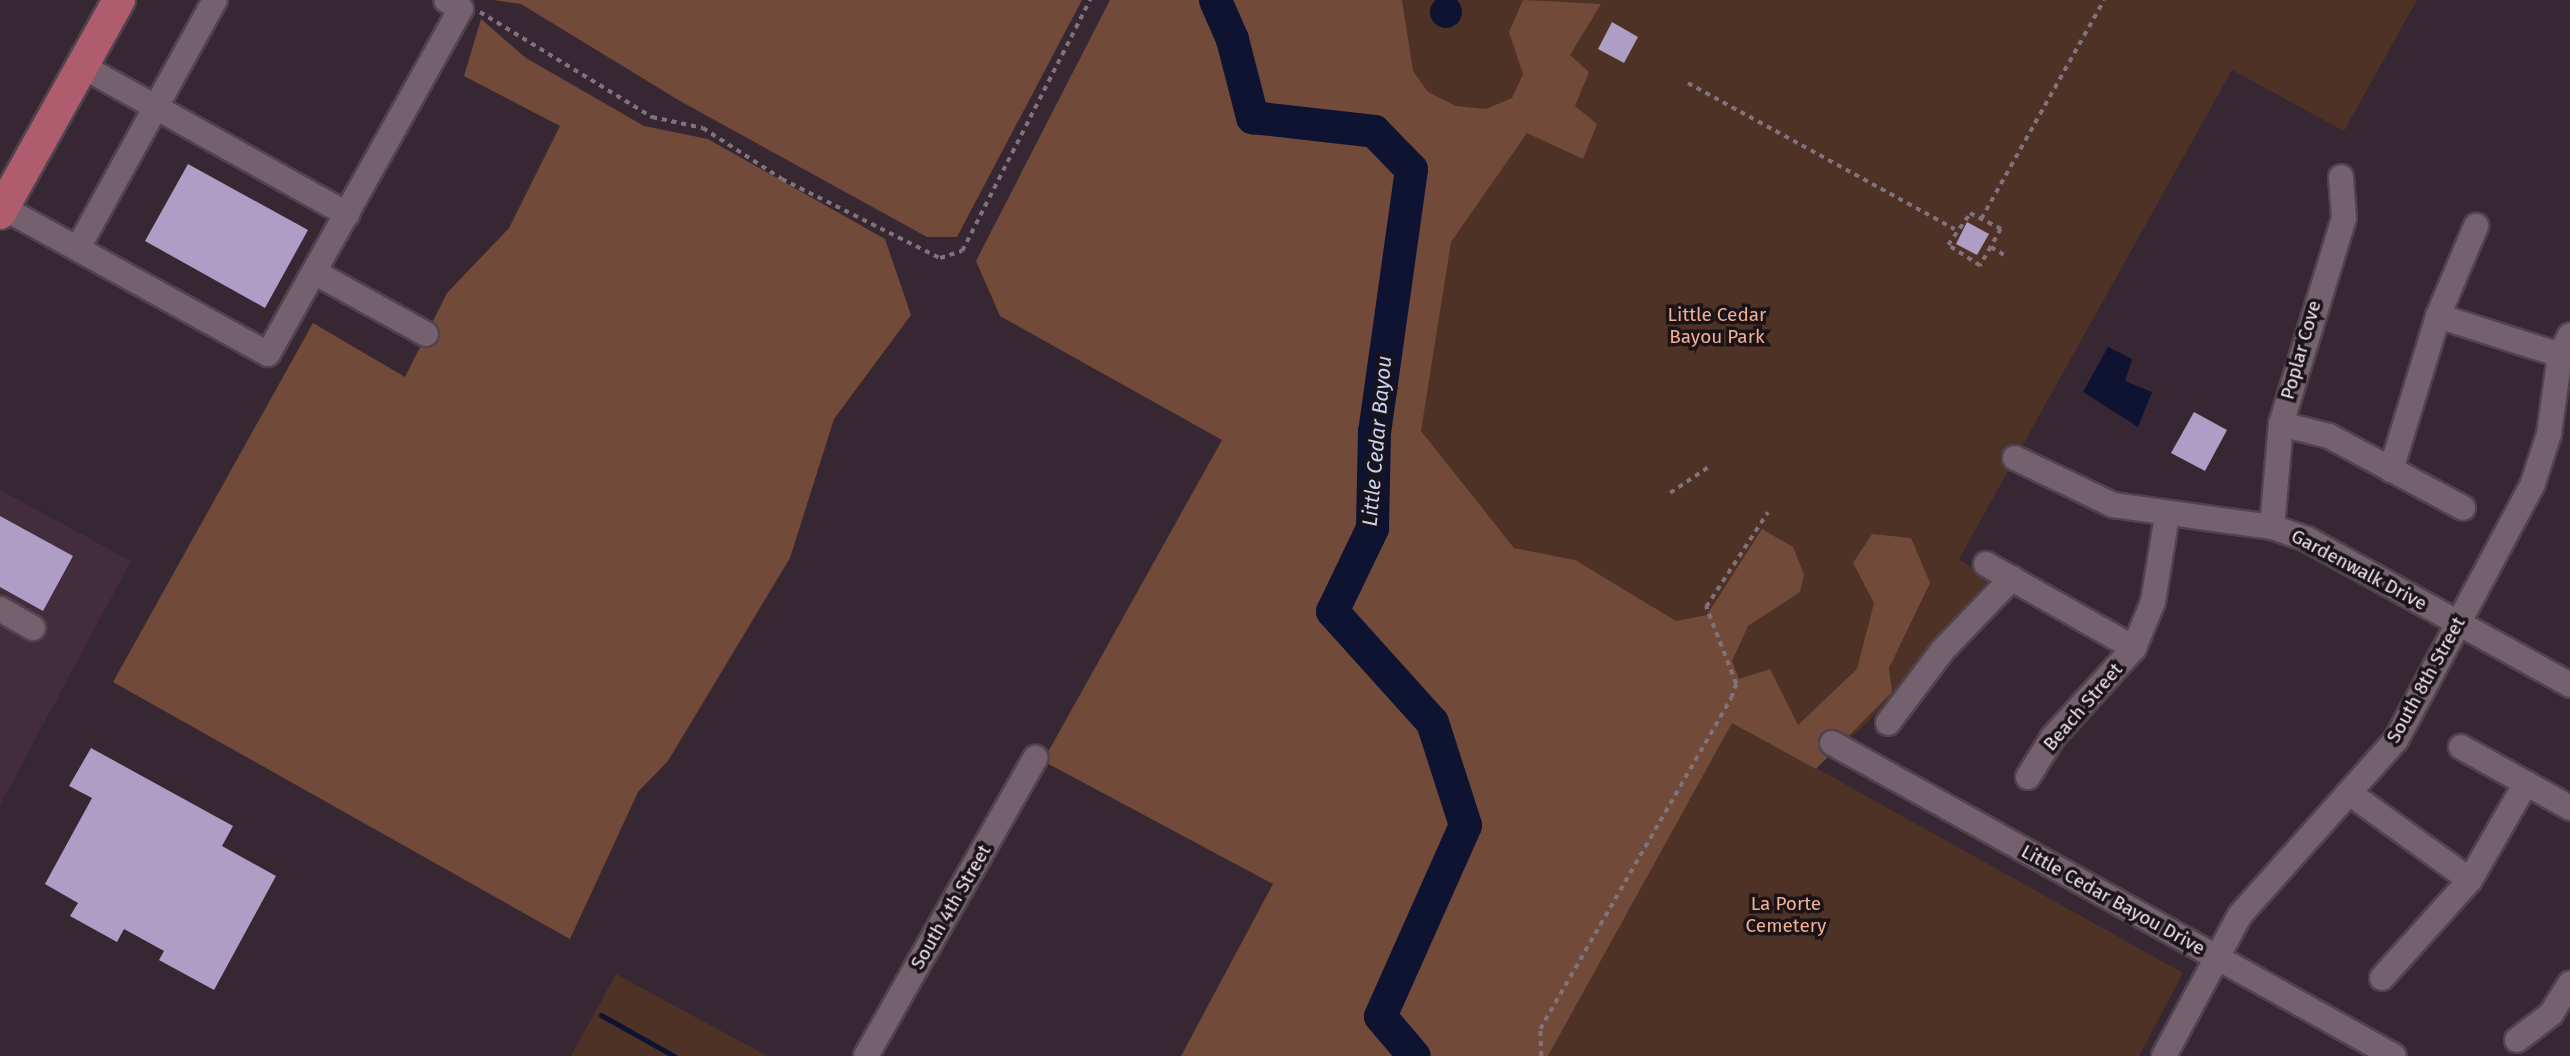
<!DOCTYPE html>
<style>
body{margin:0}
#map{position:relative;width:2570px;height:1056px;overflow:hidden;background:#372732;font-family:"Fira Sans",sans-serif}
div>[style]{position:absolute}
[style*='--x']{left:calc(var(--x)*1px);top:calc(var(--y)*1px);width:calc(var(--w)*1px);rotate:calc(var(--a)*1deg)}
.built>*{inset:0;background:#432d3c}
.green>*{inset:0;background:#4e3226}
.forest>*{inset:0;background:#714a39}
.water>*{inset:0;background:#0d1331}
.round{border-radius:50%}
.stream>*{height:5px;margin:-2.5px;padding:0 2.5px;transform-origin:2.5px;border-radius:2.5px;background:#0d1331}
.river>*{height:33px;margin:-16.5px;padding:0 16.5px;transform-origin:16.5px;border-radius:16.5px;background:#0d1331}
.building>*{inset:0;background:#ae9dc5}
.path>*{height:3.5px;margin-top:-1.75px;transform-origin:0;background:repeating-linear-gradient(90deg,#81737c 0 5px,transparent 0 10px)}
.roads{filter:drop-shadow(2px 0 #51434d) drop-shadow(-2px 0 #51434d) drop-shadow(0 2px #51434d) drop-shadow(0 -2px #51434d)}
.minor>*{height:24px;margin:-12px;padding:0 12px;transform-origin:12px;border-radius:12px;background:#74616d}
.major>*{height:32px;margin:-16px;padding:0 16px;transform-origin:16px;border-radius:16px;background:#ae5c6e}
span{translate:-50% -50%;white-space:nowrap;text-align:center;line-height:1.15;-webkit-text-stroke:7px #1a1318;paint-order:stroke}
.park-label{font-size:19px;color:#f3af91}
.street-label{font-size:19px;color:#f1e6ed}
.water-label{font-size:21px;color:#c7d3f9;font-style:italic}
</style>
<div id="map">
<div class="built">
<div style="clip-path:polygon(0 490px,131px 561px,0 805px)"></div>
</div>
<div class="green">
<div style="clip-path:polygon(1215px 0,2417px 0,2344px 131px,2232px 70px,1959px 559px,1989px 579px,1869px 721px,1816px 768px,2183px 973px,2139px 1056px,1504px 1056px,1439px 559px)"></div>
<div style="clip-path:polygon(616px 974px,767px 1056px,571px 1056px)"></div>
</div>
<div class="forest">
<div style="clip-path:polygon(493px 0,1082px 0,957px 237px,927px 237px,680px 101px,521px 4px)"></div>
<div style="clip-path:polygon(1110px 0,1402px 0,1413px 71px,1428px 92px,1456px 106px,1486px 109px,1512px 98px,1523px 74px,1509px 32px,1523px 0,1601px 4px,1570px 55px,1589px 72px,1575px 106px,1597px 124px,1583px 159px,1527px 133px,1451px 242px,1421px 431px,1514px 548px,1575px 560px,1676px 621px,1707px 615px,1762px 529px,1793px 547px,1804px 575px,1800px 592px,1748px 626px,1732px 661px,1739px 679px,1770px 669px,1798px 725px,1857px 669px,1874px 603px,1853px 563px,1872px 534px,1911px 538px,1930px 583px,1889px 668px,1892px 692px,1816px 769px,1732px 723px,1548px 1056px,1181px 1056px,1273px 884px,1043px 761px,1222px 440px,1000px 316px,976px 261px)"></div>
<div style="clip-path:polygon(481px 19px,526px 58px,644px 126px,708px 139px,885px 239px,911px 315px,834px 419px,790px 558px,668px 761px,638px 792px,570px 939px,113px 682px,313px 323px,405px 377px,447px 293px,509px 228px,560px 126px,464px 76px)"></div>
</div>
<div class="water">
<div class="round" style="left:1430px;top:-4px;width:32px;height:32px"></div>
<div style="clip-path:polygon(2108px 347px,2132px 359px,2125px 381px,2152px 392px,2138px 427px,2083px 392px)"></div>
</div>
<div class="stream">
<div style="--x:601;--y:1015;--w:84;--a:29.3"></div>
</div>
<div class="river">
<div style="--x:1215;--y:0;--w:43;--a:66.4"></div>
<div style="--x:1232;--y:39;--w:81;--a:75.6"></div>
<div style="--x:1252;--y:117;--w:123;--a:6.5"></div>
<div style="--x:1374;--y:131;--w:53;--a:45.8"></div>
<div style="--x:1411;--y:169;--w:265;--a:98"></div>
<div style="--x:1374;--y:431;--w:97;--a:91.2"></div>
<div style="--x:1372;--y:528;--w:92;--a:115.7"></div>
<div style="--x:1332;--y:611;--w:149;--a:48"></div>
<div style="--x:1432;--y:722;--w:108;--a:72.2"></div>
<div style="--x:1465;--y:825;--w:209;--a:114"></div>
<div style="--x:1380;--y:1016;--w:52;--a:49.6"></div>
</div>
<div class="building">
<div style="clip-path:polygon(1612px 22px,1638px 37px,1624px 63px,1598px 49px)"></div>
<div style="clip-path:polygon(188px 164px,308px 230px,265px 308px,145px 241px)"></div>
<div style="clip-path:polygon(1967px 222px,1989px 234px,1977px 255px,1956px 244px)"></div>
<div style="clip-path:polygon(2194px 412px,2227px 430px,2205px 471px,2171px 453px)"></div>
<div style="clip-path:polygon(0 516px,73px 556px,43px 611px,0 587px)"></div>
<div style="clip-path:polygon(91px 748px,233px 826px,222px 846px,276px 876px,214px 990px,159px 960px,164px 951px,124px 929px,117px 942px,70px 916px,78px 903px,45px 884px,92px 798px,69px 786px)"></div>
</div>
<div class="path">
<div style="--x:480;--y:12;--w:202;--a:31.4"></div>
<div style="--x:652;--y:117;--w:52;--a:12.2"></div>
<div style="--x:703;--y:128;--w:94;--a:32.8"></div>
<div style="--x:782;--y:179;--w:177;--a:26.6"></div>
<div style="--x:940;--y:258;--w:23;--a:-18"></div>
<div style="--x:962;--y:251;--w:282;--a:-63"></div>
<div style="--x:1688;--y:83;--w:304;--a:28.7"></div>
<div style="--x:1981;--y:219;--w:251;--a:-60.7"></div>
<div style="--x:1991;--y:247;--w:22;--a:120"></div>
<div style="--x:1980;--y:266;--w:38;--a:-147"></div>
<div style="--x:1948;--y:245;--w:39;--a:-55"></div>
<div style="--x:1970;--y:213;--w:35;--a:27"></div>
<div style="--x:2001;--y:229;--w:21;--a:119"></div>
<div style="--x:1991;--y:247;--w:17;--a:31"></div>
<div style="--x:1670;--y:493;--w:48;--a:-34"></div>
<div style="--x:1541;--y:1056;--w:27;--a:-92"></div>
<div style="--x:1540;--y:1029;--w:382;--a:-60"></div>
<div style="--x:1731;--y:698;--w:15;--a:-70"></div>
<div style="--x:1736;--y:684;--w:83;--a:-111.3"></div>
<div style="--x:1706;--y:607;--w:113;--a:-56.9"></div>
</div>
<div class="roads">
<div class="minor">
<div style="--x:82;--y:66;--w:304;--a:29.2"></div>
<div style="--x:0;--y:206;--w:306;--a:28.9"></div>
<div style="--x:268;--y:354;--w:395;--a:-60.8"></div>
<div style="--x:461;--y:9;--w:17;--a:-149"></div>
<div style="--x:78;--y:248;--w:283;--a:-61.1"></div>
<div style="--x:314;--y:272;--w:128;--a:29"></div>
<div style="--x:2438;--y:316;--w:128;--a:17.7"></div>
<div style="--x:2281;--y:424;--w:49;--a:14"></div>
<div style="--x:2329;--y:436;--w:152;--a:28.2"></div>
<div style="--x:2015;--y:458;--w:109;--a:25.6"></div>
<div style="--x:2113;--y:505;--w:161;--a:7.9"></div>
<div style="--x:2272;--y:527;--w:37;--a:19"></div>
<div style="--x:2307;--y:539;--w:301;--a:29"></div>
<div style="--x:2391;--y:470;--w:161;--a:-73"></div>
<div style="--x:2438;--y:316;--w:98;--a:-67.1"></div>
<div style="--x:2272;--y:527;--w:103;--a:-85"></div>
<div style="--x:2281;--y:424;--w:215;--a:-73"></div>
<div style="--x:2344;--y:218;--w:41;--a:-94.2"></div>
<div style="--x:1986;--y:564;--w:170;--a:29.6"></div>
<div style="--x:0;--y:609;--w:38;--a:30"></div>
<div style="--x:1888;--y:723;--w:90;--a:-53.1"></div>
<div style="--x:1942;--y:651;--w:101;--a:-46.2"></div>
<div style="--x:1832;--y:743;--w:643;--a:29.12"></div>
<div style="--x:2461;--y:747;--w:125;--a:29.2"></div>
<div style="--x:2028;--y:777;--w:47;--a:-58"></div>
<div style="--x:2053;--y:737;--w:120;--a:-47.7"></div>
<div style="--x:2134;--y:648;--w:50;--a:-67.6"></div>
<div style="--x:2153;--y:602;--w:87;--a:-80.8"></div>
<div style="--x:2352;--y:795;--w:145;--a:35.8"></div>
<div style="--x:2382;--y:978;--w:132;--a:-48.1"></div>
<div style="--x:2470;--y:880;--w:112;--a:-60"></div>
<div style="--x:2517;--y:1040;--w:43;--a:-37.4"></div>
<div style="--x:2551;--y:1014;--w:36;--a:-58"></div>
<div style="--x:866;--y:1056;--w:343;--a:-60.4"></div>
<div style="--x:2164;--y:1056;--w:160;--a:-61.7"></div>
<div style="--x:2240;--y:915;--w:234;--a:-48.3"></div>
<div style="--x:2396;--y:740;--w:291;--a:-61.9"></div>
<div style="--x:2533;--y:483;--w:52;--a:-71.9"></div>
<div style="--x:2549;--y:434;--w:80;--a:-82.1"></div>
<div style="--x:2560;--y:355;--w:22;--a:-63"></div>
</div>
<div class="major">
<div style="--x:0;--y:213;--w:244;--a:-60.8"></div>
</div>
</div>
<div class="park-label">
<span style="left:1717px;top:326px">Little Cedar<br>Bayou Park</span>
<span style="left:1786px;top:915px">La Porte<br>Cemetery</span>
</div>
<div class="street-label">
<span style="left:2301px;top:350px;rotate:-74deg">Poplar Cove</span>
<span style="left:2359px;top:570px;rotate:28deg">Gardenwalk Drive</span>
<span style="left:2426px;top:680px;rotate:-61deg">South 8th Street</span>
<span style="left:2083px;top:707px;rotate:-49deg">Beach Street</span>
<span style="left:2113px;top:900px;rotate:29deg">Little Cedar Bayou Drive</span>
<span style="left:951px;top:907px;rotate:-60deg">South 4th Street</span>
</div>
<div class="water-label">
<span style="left:1377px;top:441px;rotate:-85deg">Little Cedar Bayou</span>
</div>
</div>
